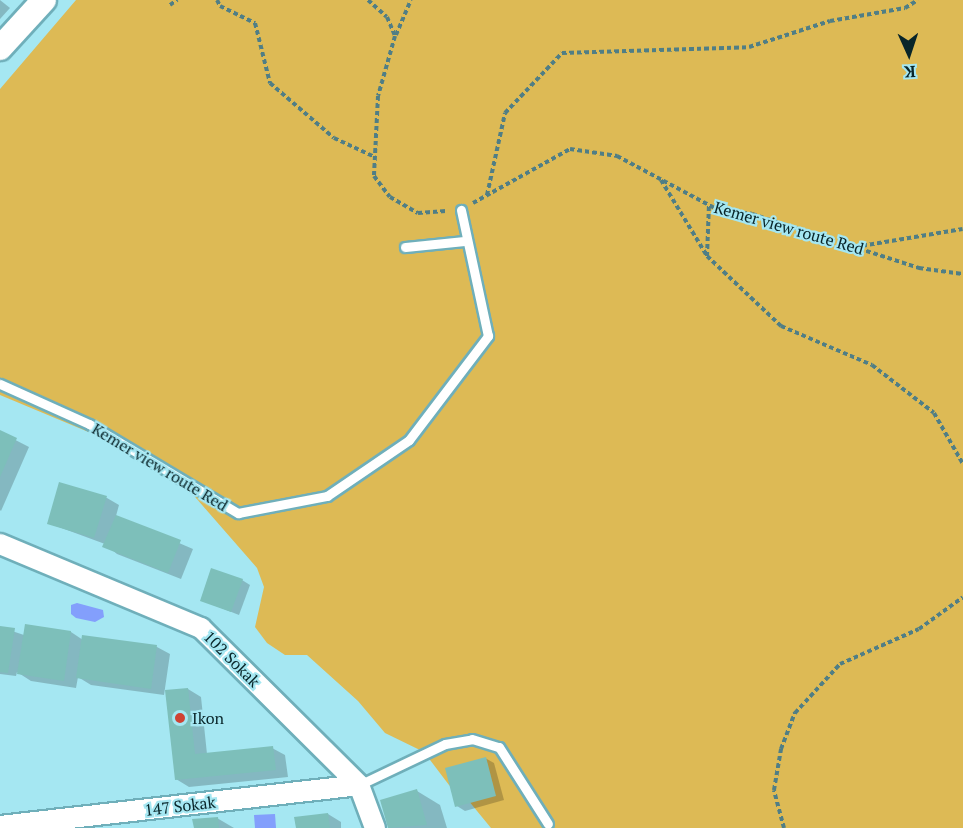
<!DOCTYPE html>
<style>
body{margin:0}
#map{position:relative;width:963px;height:828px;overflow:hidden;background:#a5e7f2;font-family:"PT Serif",serif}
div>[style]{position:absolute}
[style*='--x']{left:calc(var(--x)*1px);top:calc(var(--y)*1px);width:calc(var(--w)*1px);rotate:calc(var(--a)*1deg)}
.green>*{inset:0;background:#ddba55}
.water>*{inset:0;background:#839ffc}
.shadow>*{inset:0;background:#0003}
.building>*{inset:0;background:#7dbfba}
.path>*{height:4px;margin-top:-2px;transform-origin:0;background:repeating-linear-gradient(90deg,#507e85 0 4.5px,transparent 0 7.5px)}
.roads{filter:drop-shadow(2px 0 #6fafba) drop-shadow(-2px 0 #6fafba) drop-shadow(0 2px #6fafba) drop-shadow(0 -2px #6fafba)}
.service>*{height:9px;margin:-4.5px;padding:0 4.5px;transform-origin:4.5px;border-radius:4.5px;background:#fff}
.minor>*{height:20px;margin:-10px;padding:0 10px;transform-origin:10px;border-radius:10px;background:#fff}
.tertiary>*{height:24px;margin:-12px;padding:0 12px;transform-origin:12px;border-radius:12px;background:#fff}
.dots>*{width:16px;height:16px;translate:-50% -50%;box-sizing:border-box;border:3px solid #a5e7f2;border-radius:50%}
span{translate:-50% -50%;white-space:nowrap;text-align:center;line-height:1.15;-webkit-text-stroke:4.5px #a5e7f2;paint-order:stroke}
.street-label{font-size:16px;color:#092529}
.poi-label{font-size:16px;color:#092529}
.left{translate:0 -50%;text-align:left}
.north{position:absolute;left:879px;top:24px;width:60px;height:60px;-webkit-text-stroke:4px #a5e7f2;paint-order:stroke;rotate:177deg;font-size:16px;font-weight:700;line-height:24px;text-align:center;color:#092529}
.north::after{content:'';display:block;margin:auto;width:21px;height:27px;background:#092529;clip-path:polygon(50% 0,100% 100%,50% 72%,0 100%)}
</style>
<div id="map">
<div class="green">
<div style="clip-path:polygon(76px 0,963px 0,963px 828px,491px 828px,468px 800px,449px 785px,424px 752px,385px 733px,358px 701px,307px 655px,285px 655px,267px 643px,255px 627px,264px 587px,257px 568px,189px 490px,110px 441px,0 395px,0 89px)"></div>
</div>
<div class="water">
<div style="clip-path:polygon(77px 603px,103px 610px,104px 617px,95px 622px,76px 618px,71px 614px,71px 605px)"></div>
<div style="clip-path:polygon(275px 814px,276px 828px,255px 828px,254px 815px)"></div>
</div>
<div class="shadow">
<div style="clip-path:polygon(0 0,10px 8px,0 19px)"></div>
<div style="clip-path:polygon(0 432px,29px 447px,1px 511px,0 510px)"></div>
<div style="clip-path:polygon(60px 484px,107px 498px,119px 505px,116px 516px,193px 549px,181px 579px,117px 554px,105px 544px,48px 523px)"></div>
<div style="clip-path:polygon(242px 580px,250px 585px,239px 615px,201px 600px)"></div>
<div style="clip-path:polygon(26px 626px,71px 632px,83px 640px,84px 636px,157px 647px,170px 654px,164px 695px,91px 685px,78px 677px,76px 688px,31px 681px,17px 672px,16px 676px,0 674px,0 627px,24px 635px)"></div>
<div style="clip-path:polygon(188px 689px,201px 697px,207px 754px,272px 748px,285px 755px,288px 777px,189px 787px,176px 779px)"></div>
<div style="clip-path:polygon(485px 758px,494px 763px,504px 800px,465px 811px,457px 806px)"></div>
<div style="clip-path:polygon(417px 791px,440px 805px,447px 828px,389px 828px,382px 801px)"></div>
<div style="clip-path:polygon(328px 814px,341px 822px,341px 828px,297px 828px)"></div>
<div style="clip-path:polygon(217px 818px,234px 828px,195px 828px)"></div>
</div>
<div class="building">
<div style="clip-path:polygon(0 430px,17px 438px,0 477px)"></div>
<div style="clip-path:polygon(59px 482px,107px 496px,94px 538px,47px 524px)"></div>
<div style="clip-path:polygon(116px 515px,181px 540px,168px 573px,102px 547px)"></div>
<div style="clip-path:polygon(211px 568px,243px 579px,231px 612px,200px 601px)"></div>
<div style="clip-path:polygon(25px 624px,71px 631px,64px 681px,17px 674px)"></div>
<div style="clip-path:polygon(0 626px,15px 628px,8px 673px,0 672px)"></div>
<div style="clip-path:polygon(82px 635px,157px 645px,151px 689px,76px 678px)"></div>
<div style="clip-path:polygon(188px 688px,195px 754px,273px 746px,276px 770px,175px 780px,165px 690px)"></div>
<div style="clip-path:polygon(486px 757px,496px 796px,455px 807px,445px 768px)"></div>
<div style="clip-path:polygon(417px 789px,427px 825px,388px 828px,380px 800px)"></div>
<div style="clip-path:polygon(328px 813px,330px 828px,296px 828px,294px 817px)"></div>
<div style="clip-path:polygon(218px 817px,219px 828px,194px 828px,192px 819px)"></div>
</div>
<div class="path">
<div style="--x:217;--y:0;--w:7;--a:63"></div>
<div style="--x:220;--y:6;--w:39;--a:26"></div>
<div style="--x:255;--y:23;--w:62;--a:76"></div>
<div style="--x:270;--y:83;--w:84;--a:40.7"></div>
<div style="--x:334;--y:138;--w:45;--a:24.9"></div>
<div style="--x:368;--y:0;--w:25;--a:42"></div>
<div style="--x:387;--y:17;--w:21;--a:67"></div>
<div style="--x:395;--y:36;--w:62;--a:105.8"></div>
<div style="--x:378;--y:96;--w:80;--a:92.9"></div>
<div style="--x:374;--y:176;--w:26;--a:53"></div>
<div style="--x:390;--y:197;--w:32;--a:30"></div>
<div style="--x:418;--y:213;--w:28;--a:-4"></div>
<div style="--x:170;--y:5;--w:9;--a:-36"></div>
<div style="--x:396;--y:35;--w:38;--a:-67"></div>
<div style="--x:661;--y:180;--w:89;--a:58.8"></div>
<div style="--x:707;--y:256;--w:102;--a:43.4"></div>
<div style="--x:781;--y:326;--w:99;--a:23.2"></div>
<div style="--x:872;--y:365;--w:78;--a:37.7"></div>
<div style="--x:934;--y:413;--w:59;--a:60.4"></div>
<div style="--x:487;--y:195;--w:84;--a:-77.6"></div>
<div style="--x:505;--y:113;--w:83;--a:-46.5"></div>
<div style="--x:562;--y:53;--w:187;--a:-1.8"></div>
<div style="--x:749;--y:47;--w:85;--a:-17.8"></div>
<div style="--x:830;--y:21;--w:76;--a:-9.8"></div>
<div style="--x:905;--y:8;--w:15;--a:-32"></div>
<div style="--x:473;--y:203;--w:111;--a:-29.1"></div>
<div style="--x:570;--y:149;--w:48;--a:8.5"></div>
<div style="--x:617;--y:156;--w:117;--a:28.1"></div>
<div style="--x:720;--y:211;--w:32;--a:5"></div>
<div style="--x:752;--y:214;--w:176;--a:17.9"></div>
<div style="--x:919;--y:268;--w:44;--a:7.8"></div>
<div style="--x:855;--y:247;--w:109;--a:-9.5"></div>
<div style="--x:707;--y:256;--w:51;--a:-87.8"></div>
<div style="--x:784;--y:828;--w:39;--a:-105"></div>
<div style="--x:774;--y:790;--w:42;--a:-80.3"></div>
<div style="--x:781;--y:749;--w:39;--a:-69"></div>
<div style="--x:795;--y:713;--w:67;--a:-47.4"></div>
<div style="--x:840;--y:664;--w:86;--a:-23.9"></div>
<div style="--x:919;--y:629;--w:54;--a:-36"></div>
</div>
<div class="roads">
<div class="service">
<div style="--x:405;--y:247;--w:60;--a:-5.7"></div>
<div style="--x:0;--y:384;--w:98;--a:24.2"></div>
<div style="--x:89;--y:424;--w:174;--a:30.9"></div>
<div style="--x:238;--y:513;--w:91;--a:-10.8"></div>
<div style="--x:327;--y:496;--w:99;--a:-34.3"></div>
<div style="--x:409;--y:440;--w:131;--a:-52.8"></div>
<div style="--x:488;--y:336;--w:129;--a:-102.1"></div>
<div style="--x:359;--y:785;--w:95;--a:-25.5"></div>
<div style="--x:445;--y:744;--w:27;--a:-10"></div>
<div style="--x:472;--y:739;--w:28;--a:17"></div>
<div style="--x:499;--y:747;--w:91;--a:57.5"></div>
</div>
<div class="minor">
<div style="--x:0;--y:544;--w:218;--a:22.7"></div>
<div style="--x:201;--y:628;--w:223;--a:44.8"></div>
<div style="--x:359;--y:785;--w:46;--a:69.6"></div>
<div style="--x:0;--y:826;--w:361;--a:-6.5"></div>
</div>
<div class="tertiary">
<div style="--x:0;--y:48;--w:65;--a:-47.5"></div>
</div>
</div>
<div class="dots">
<div style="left:180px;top:718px;background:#cf4233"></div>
</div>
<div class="street-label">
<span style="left:789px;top:228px;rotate:16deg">Kemer view route Red</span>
<span style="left:160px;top:467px;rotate:31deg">Kemer view route Red</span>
<span style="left:232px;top:659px;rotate:45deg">102 Sokak</span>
<span style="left:180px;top:806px;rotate:-7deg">147 Sokak</span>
</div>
<div class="poi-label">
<span class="left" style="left:192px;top:718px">Ikon</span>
</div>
<div class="north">K</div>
</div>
